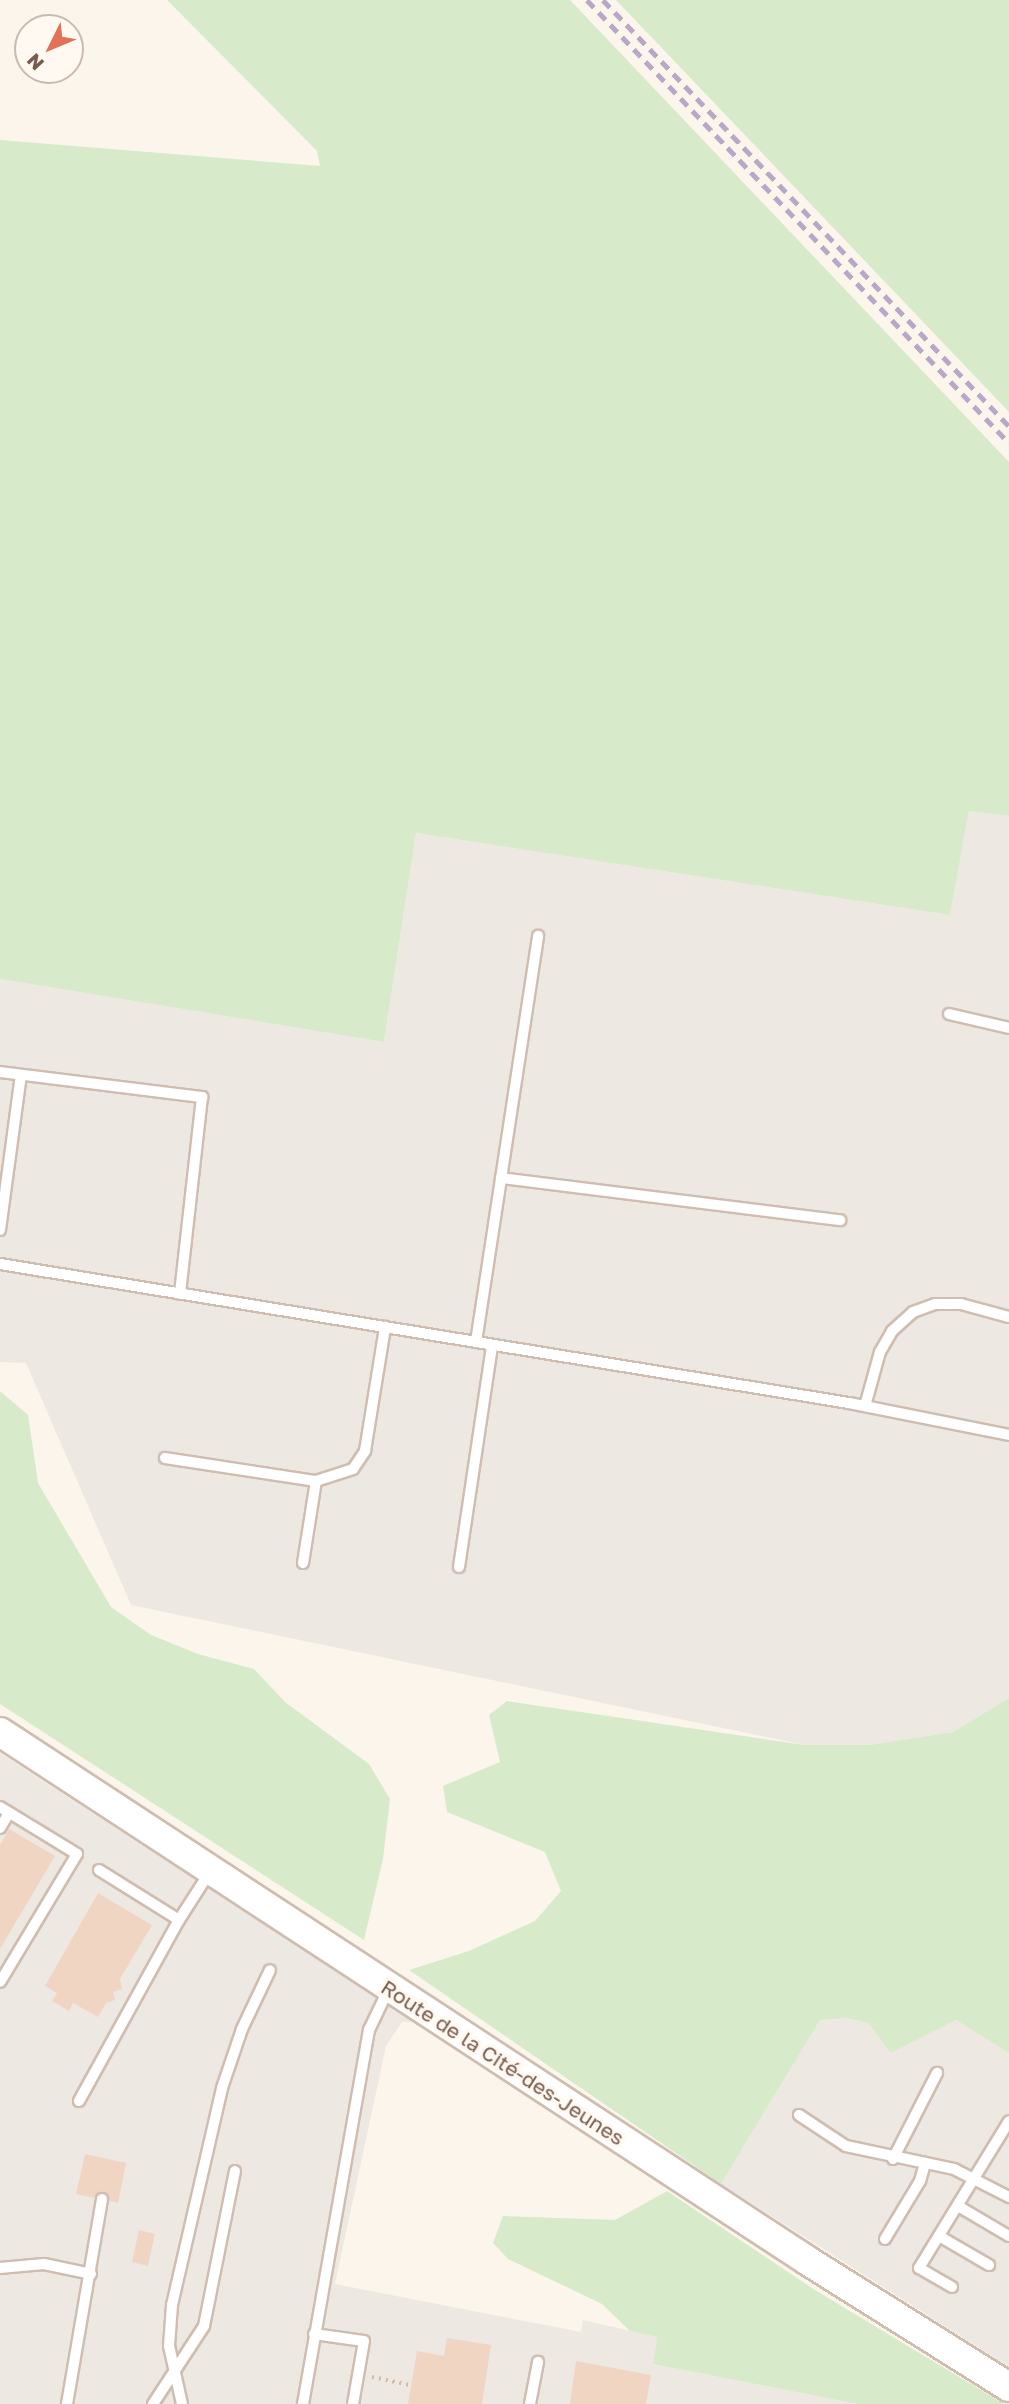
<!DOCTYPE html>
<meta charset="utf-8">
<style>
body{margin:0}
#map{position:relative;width:1009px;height:2404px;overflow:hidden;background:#fcf5eb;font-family:"Golos Text",sans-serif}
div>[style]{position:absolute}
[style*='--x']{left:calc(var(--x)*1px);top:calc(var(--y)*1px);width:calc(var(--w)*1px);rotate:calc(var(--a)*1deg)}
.industrial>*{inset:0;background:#eee8e3}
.green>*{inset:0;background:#d7eac9}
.building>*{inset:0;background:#f1d5c3}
.path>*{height:3.5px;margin-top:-1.75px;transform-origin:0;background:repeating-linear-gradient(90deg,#d7b8a6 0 2px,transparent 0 7px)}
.roads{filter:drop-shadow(2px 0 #cfbdb0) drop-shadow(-2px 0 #cfbdb0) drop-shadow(0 2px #cfbdb0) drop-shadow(0 -2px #cfbdb0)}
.lane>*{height:10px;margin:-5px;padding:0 5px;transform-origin:5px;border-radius:5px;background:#fff}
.secondary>*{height:28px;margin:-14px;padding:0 14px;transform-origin:14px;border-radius:14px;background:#fff}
.rail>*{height:5px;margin-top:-2.5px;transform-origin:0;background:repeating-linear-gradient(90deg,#b8a8c7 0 10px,transparent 0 17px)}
span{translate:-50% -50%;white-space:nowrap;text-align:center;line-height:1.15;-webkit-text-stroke:7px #fff9f2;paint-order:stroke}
.street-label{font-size:21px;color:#775c4e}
.north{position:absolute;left:14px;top:14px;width:70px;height:70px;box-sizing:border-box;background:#fff9f2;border:2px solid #c9bab0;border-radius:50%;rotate:227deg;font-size:19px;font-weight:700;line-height:28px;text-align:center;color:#775c4e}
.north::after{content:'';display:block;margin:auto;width:24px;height:32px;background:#e17255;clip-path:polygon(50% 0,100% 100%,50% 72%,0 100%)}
</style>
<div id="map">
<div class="industrial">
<div style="clip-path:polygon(969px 811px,1009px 816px,1009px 1698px,953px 1732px,869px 1745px,805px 1745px,131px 1605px,26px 1363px,0 1362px,0 979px,384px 1042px,416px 833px,950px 915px)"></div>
<div style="clip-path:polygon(0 1753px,414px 2022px,402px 2022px,386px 2046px,335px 2284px,581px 2332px,583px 2320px,657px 2337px,653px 2364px,857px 2404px,0 2404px)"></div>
<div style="clip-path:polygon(846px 2018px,868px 2023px,891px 2053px,956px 2020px,1009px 2053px,1009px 2367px,721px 2184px,820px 2020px)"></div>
</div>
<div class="green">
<div style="clip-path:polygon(167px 0,570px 0,1009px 462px,1009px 816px,969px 811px,950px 915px,416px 833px,384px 1042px,0 979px,0 140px,320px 166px,317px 151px)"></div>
<div style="clip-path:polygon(616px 0,1009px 0,1009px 412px,824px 218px)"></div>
<div style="clip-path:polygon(0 1391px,28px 1415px,38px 1483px,111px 1607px,151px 1635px,198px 1654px,254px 1669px,285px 1702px,369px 1764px,390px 1799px,383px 1859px,364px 1940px,0 1704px)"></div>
<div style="clip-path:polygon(1009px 1698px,1009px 2053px,956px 2020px,891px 2053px,868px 2023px,846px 2018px,820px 2020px,721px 2184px,409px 1970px,469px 1951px,535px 1921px,561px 1891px,545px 1852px,447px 1812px,443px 1786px,500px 1762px,489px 1715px,507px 1701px,805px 1745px,869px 1745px,953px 1732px)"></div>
<div style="clip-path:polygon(667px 2191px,815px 2290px,1004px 2404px,857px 2404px,653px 2364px,657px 2337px,630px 2331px,602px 2304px,508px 2259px,493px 2243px,503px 2216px,615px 2220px)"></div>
</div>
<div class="building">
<div style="clip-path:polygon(9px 1829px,55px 1856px,0 1949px,0 1845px)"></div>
<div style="clip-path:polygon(98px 1893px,152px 1925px,120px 1979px,122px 1989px,113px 1992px,115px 2000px,106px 2003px,98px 2017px,73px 2003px,69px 2011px,52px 2001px,57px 1993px,45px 1986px)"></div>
<div style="clip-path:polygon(85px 2154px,126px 2163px,118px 2203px,109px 2201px,104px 2192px,95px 2198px,76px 2194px)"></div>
<div style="clip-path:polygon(139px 2230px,155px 2234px,148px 2266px,132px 2262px)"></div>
<div style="clip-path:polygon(447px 2338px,491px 2345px,482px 2404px,408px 2404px,417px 2351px,444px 2356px)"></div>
<div style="clip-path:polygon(576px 2361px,651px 2375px,646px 2404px,570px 2404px)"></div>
</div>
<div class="path">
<div style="--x:372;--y:2377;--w:40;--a:12"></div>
</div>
<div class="roads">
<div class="lane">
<div style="--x:949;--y:1014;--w:62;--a:13.1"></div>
<div style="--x:0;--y:1072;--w:204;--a:7.1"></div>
<div style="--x:202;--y:1097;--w:198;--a:96.4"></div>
<div style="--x:501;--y:1178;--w:342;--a:7.1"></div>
<div style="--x:0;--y:1230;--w:156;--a:-82.3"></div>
<div style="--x:0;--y:1264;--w:860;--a:9.3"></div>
<div style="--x:849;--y:1403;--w:163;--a:11.3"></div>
<div style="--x:476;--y:1342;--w:411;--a:-81.3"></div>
<div style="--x:865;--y:1406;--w:56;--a:-74.5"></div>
<div style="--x:880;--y:1352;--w:24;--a:-60"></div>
<div style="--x:892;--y:1331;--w:28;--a:-42"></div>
<div style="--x:913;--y:1312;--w:23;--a:-20"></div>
<div style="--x:935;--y:1304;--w:26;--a:0"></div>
<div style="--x:961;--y:1304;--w:50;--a:15.2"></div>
<div style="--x:165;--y:1458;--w:153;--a:8.7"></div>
<div style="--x:303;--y:1563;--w:83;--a:-81"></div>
<div style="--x:316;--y:1481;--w:39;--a:-18"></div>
<div style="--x:353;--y:1469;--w:22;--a:-56"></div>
<div style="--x:365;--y:1451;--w:126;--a:-80.8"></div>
<div style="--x:459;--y:1567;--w:224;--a:-81.5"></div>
<div style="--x:0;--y:1807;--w:90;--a:31.4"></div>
<div style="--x:77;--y:1854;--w:149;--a:121"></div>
<div style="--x:0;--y:1828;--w:17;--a:-59"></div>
<div style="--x:99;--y:1870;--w:94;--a:32"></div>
<div style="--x:179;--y:1920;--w:56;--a:-57.4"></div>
<div style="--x:79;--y:2101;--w:207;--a:-61.1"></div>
<div style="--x:799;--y:2115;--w:56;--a:33.4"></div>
<div style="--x:846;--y:2146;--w:110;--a:12"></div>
<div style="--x:954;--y:2169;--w:62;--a:27"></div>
<div style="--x:893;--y:2159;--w:97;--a:-62.9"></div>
<div style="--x:958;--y:2206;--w:59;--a:30.5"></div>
<div style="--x:939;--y:2236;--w:58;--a:30.1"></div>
<div style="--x:885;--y:2239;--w:68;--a:-58.9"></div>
<div style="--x:920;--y:2181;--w:19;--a:-74"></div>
<div style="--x:0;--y:2268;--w:44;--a:-5.2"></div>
<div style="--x:44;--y:2264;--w:48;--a:12"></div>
<div style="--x:952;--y:2287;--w:38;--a:-150"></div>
<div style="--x:919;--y:2268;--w:172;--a:-58.5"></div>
<div style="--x:314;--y:2334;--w:50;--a:8"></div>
<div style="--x:364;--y:2341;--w:64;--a:99.9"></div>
<div style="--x:67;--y:2404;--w:208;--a:-80.3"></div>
<div style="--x:153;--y:2404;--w:93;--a:-56.8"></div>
<div style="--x:204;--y:2326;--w:158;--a:-78.7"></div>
<div style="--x:182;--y:2404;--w:59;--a:-102.6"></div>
<div style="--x:169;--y:2346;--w:41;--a:-85.8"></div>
<div style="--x:172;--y:2305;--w:223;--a:-77"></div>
<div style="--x:222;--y:2088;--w:62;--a:-71.3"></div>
<div style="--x:242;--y:2029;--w:65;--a:-64.6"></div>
<div style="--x:303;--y:2404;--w:380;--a:-80"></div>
<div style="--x:369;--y:2030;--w:47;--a:-64.5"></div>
<div style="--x:530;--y:2404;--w:43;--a:-79.2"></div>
</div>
<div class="secondary">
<div style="--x:0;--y:1732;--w:966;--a:33.21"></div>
<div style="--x:808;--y:2261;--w:237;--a:32.1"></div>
</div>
</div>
<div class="rail">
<div style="--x:587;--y:0;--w:612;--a:46.39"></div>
<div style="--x:603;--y:0;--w:588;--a:46.38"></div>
</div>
<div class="street-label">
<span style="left:503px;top:2062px;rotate:33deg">Route de la Cité-des-Jeunes</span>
</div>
<div class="north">N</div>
</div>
